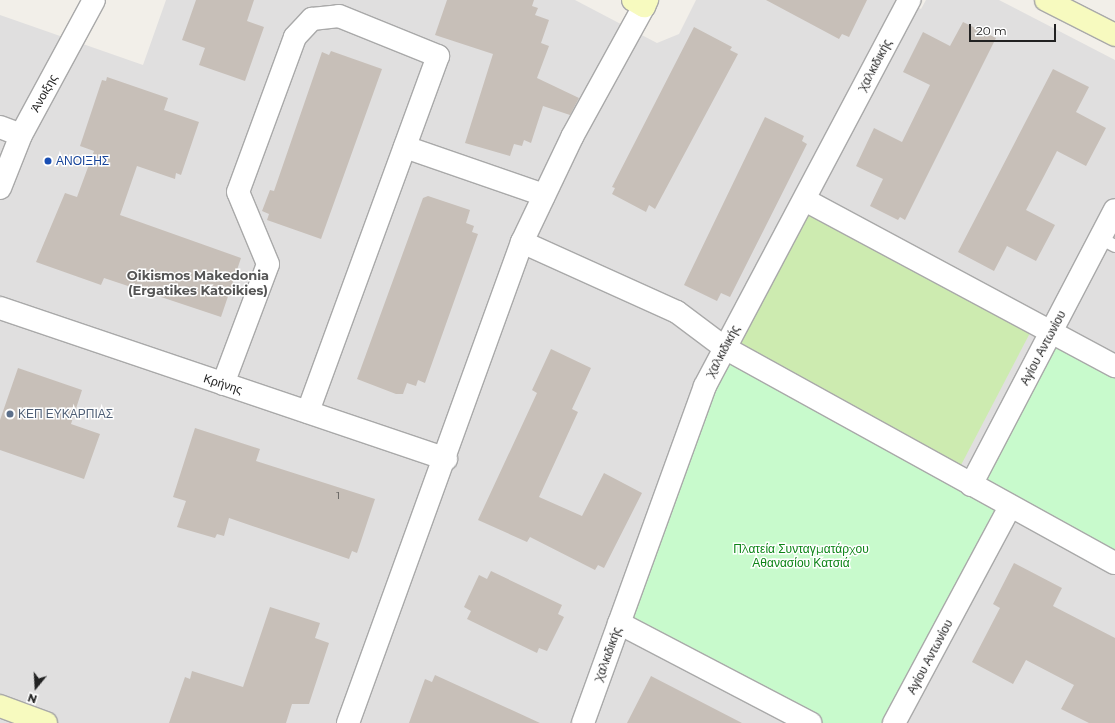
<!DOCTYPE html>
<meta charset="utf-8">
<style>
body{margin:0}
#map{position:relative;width:1115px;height:723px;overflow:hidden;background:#f2efe9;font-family:Montserrat,sans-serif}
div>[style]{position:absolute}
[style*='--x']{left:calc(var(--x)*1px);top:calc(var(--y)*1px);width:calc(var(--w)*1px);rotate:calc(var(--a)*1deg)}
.residential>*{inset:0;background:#e0dfdf}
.grass>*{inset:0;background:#cdebb0}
.park>*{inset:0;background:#c8facc}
.building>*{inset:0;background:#c7bfb8}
.roads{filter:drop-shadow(1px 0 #a9a9a9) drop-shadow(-1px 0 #a9a9a9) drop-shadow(0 1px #a9a9a9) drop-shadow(0 -1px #a9a9a9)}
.lane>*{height:12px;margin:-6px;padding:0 6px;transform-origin:6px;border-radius:6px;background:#fff}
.street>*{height:22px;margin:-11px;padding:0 11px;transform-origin:11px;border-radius:11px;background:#fff}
.secondary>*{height:22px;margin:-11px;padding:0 11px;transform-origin:11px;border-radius:11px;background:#f7fabf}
.dots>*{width:11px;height:11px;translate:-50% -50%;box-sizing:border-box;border:2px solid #fff;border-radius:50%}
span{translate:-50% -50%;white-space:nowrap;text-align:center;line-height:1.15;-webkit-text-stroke:3px #fff;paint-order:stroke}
.number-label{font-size:10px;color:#4b4948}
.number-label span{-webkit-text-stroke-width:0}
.street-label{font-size:12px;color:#222}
.transit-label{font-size:12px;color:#164399}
.left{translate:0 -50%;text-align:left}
.service-label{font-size:12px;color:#4e5e75}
.park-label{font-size:12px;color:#0c8416}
.neighbourhood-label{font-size:13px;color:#555;font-weight:700}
.north{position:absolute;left:16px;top:667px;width:40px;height:40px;-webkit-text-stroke:3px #fff;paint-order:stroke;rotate:198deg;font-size:11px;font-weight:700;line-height:16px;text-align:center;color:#222}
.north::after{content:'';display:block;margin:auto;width:14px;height:18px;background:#222;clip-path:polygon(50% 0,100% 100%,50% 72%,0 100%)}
.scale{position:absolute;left:969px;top:24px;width:87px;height:18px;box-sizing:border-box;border:2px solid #222;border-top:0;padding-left:5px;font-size:12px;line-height:14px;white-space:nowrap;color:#222;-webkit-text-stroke:3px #fff;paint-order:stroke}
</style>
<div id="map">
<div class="residential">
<div style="clip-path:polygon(166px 0,575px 0,657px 43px,679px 34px,696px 0,904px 0,921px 9px,926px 0,999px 0,1115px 60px,1115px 723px,0 723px,0 15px,143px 65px)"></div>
</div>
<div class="grass">
<div style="clip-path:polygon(809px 214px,1031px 331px,960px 467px,738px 349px)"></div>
</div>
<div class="park">
<div style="clip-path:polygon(1056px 343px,1115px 374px,1115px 550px,985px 479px)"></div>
<div style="clip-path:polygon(725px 348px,1010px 507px,894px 723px,810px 723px,619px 623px)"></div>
</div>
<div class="building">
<div style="clip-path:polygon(196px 0,254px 0,247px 21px,264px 27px,245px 81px,199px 65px,205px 48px,182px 40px)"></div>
<div style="clip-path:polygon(447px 0,534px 0,532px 6px,538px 8px,535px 15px,549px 20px,541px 43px,549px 46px,537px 78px,579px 98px,570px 115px,543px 106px,531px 143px,524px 140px,522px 146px,514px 144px,510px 156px,465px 143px,493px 54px,435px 35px)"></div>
<div style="clip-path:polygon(766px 0,867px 0,849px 37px,842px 34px,839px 39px)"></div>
<div style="clip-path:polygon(963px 22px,996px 38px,905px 220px,900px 217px,898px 220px,870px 206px,883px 179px,856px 166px,874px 128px,902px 142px,930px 85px,903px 72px,923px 32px,950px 46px)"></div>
<div style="clip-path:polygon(694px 27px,732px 47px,730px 50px,738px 54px,655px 209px,649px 205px,646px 212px,612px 194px,615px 188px,612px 187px)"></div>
<div style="clip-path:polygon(331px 51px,382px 69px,321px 239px,267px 220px,269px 214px,262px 211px,270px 190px,274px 191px,322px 52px,329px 55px)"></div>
<div style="clip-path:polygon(1053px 69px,1089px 87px,1076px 112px,1106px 128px,1086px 166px,1057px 151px,1043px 178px,1026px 210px,1055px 225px,1036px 261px,1007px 246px,994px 271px,958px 252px)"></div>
<div style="clip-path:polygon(107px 77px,168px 98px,164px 110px,199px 122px,181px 175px,176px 173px,175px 179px,137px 166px,120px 215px,241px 258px,221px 317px,104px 278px,101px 285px,36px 262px,65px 193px,77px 197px,94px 151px,80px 146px,102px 80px,106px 81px)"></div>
<div style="clip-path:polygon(765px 117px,804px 136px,802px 141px,807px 144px,730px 297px,721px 293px,717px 301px,684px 285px)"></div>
<div style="clip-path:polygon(428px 196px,470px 210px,466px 223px,474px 226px,472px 232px,478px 234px,425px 383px,418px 380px,416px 386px,407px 383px,403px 394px,396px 394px,357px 379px,423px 198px)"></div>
<div style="clip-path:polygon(551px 349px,591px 368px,572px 409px,578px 412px,539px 497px,582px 516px,604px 473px,642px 493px,604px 568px,598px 565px,595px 570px,530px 537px,527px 542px,478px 520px,537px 393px,532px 390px)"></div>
<div style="clip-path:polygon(18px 368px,82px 390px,71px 424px,100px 434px,84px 479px,0 450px,0 420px)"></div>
<div style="clip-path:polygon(195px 428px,260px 449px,256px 461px,375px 499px,357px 553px,352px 551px,349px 559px,229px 518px,224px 536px,217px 534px,215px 538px,177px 527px,186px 501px,173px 497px)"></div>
<div style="clip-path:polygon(1014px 563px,1062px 588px,1053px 606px,1115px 638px,1115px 723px,1089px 723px,1061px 709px,1074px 685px,1026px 660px,1013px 684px,972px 662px,1000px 608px,993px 604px)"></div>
<div style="clip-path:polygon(491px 571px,562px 605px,558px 614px,564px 617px,547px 651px,539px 648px,537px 653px,467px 619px,471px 611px,464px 607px,479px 575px,487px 579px)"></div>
<div style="clip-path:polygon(270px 607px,320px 623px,315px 638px,329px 643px,309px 704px,292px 704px,286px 723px,169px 723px,185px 677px,190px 679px,192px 671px,243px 687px)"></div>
<div style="clip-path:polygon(435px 675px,540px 723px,409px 723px,425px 679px,432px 682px)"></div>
<div style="clip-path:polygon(651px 676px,742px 723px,627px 723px)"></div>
</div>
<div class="roads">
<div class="lane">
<div style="--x:1100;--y:238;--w:17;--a:28"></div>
</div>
<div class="street">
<div style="--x:0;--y:127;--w:22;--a:21"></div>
<div style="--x:405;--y:147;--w:147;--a:19.1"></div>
<div style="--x:0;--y:188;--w:57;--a:-68.4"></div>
<div style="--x:21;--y:135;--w:153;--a:-61.6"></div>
<div style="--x:805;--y:200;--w:352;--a:28.2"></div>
<div style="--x:522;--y:242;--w:170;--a:24.3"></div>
<div style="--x:677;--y:312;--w:60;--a:36.9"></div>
<div style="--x:725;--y:348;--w:445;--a:28.9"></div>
<div style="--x:0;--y:308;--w:471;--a:18.7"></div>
<div style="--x:223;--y:384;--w:128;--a:-69.4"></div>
<div style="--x:268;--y:264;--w:78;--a:-112.6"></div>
<div style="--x:238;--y:192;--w:165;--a:-69.8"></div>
<div style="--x:295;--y:37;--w:25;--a:-47"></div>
<div style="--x:312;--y:19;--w:27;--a:-6"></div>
<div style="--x:339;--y:16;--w:107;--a:22"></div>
<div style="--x:438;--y:56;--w:379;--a:110.1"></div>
<div style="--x:971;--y:485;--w:310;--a:-62.4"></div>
<div style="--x:619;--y:623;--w:216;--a:27.6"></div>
<div style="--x:348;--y:723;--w:512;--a:-70.11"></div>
<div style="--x:522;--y:242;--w:116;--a:-64.5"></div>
<div style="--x:572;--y:137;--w:149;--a:-61.2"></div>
<div style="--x:583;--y:723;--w:358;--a:-70.1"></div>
<div style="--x:705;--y:386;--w:437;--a:-62.1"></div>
<div style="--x:894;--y:723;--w:245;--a:-61.8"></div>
</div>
<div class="secondary">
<div style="--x:633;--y:0;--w:13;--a:29"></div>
<div style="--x:644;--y:6;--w:7;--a:-63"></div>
<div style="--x:1046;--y:0;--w:77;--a:26.9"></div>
<div style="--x:0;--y:706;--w:49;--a:20.3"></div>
</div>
</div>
<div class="dots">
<div style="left:48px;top:161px;background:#1a4fb4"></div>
<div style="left:10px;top:414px;background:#5c6f8a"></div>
</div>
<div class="number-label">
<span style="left:338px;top:496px">1</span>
</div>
<div class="street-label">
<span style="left:875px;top:65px;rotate:-62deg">Χαλκιδικής</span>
<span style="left:44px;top:93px;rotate:-61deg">Άνοιξης</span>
<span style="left:1043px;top:348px;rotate:-62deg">Αγίου Αντωνίου</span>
<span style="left:723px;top:351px;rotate:-62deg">Χαλκιδικής</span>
<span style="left:223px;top:384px;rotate:18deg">Κρήνης</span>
<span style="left:608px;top:654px;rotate:-70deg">Χαλκιδικής</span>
<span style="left:930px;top:657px;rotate:-62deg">Αγίου Αντωνίου</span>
</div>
<div class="transit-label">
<span class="left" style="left:56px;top:161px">ΑΝΟΙΞΗΣ</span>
</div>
<div class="service-label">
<span class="left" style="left:18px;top:414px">ΚΕΠ ΕΥΚΑΡΠΙΑΣ</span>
</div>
<div class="park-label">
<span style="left:801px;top:556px">Πλατεία Συνταγματάρχου<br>Αθανασίου Κατσιά</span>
</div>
<div class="neighbourhood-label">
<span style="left:198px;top:283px">Oikismos Makedonia<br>(Ergatikes Katoikies)</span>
</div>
<div class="north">N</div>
<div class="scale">20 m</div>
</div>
